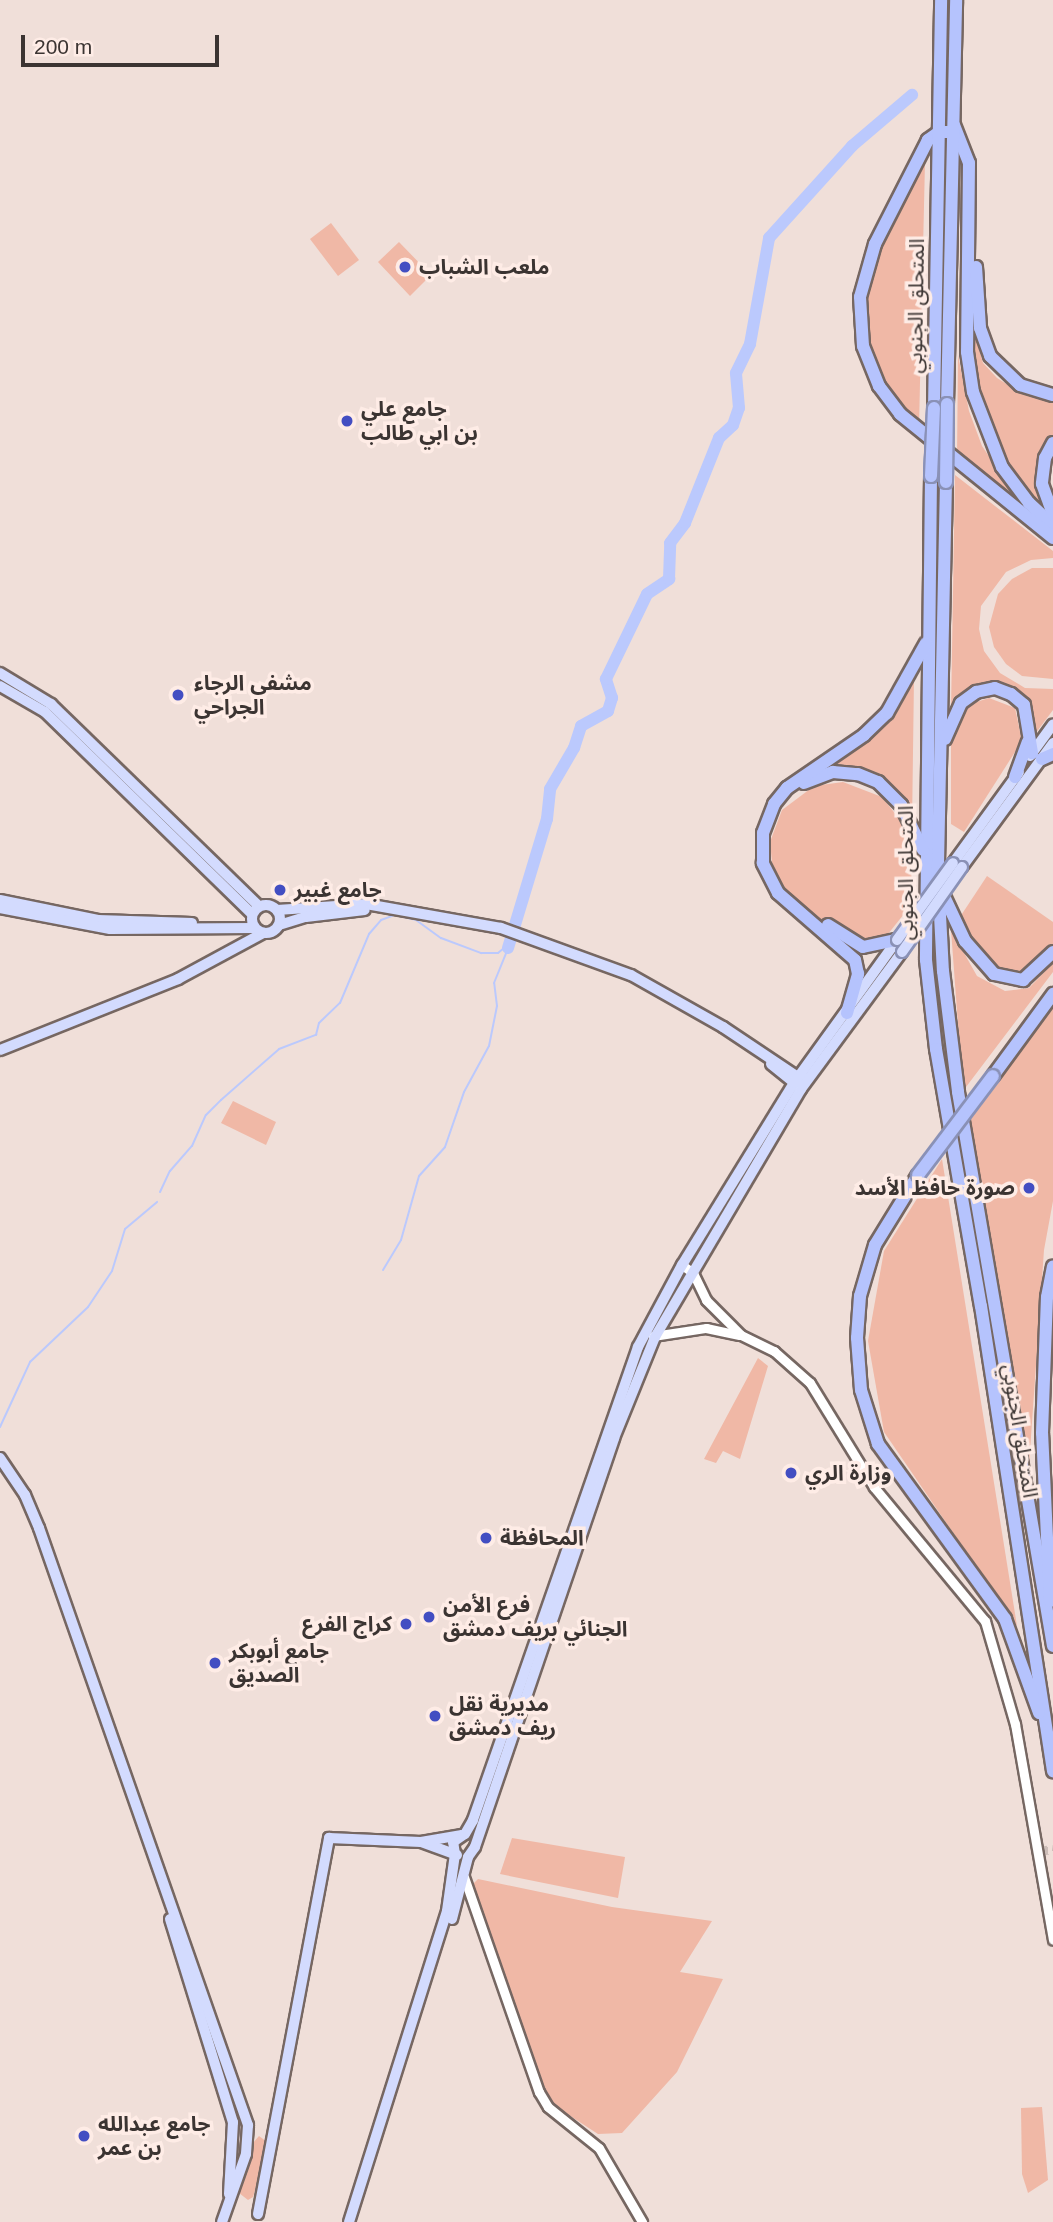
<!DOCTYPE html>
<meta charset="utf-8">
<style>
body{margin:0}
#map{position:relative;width:1053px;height:2222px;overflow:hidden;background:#f0dfd9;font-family:Helvetica,"Noto Sans Arabic",sans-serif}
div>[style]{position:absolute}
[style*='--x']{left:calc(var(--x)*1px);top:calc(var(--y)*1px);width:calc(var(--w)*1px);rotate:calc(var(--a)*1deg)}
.green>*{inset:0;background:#f0b8a6}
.stream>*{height:2px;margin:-1px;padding:0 1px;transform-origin:1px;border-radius:1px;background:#bbc9fd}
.river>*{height:12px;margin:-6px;padding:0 6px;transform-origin:6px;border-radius:6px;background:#bbc9fd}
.minor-tunnel>*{height:9px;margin-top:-4.5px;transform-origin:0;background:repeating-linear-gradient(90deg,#ccbdb8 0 9px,transparent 0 13.5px)}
.roads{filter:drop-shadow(2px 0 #766762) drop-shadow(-2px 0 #766762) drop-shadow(0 2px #766762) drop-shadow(0 -2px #766762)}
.minor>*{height:9px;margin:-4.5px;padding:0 4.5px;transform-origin:4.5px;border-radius:4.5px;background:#fff}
.major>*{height:10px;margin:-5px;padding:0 5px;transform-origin:5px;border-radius:5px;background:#d3dbfe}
.major>.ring{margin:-5px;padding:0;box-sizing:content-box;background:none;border:10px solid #d3dbfe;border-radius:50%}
.highway>*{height:12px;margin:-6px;padding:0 6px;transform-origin:6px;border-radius:6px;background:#b5c3fd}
.bridges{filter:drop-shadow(2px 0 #8a91b6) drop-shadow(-2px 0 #8a91b6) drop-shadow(0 2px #8a91b6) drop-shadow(0 -2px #8a91b6)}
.major-bridge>*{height:10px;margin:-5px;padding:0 5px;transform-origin:5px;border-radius:5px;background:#d3dbfe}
.highway-bridge>*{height:12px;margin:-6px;padding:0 6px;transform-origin:6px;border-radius:6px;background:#b5c3fd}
.dots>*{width:19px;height:19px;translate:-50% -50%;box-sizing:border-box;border:4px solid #feece6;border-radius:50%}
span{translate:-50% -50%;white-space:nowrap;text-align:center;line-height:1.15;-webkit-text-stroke:7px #feece6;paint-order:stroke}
.poi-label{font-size:21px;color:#3b3432;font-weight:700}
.left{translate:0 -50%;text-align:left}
.right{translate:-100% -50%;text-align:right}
.street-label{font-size:21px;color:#3b3432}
.scale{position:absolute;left:21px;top:35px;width:198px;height:32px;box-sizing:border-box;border:4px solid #3b3432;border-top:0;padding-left:9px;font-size:21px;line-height:24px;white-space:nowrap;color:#3b3432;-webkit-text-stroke:5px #feece6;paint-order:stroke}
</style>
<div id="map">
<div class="green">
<div style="clip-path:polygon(925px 162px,919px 427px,897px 404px,870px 353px,865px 299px,873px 263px)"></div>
<div style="clip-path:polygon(331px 223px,359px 260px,338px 276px,310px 239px)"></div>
<div style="clip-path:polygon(399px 242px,431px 275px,410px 296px,378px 262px)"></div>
<div style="clip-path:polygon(969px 309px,983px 363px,997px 378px,1021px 393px,1053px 401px,1053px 436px,1044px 447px,1035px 480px,1044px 511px,1006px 465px,971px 375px)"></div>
<div style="clip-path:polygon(958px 355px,969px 411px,982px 446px,1026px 511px,957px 458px)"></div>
<div style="clip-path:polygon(955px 475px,1053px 551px,1053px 558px,1031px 560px,1006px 572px,981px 606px,979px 629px,984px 651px,1000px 673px,1025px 688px,1053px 689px,1053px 710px,1032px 738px,1032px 727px,1009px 693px,963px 696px,951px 710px)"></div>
<div style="clip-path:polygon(1032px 568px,1053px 568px,1053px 679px,1022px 676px,1006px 664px,994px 647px,989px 627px,998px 594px,1012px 579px)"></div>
<div style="clip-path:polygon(914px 678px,912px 827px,899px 804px,859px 776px,812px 777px,888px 721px)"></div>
<div style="clip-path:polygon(989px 698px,1015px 708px,1022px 741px,964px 832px,951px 824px,951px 729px,967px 705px)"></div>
<div style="clip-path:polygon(843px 782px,882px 797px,901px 821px,911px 852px,912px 904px,880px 944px,848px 942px,786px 895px,773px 872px,770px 842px,782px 810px,814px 786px)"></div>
<div style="clip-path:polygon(987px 876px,1053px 922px,1053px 947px,1025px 977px,994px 973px,958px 920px)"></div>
<div style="clip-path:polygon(951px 930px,977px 976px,1005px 991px,1029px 988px,1053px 963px,1053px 972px,963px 1091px)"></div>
<div style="clip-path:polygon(1053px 1007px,1053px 1201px,1044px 1250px,1028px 1480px,968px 1121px)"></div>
<div style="clip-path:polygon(233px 1101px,276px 1122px,266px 1145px,221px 1123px)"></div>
<div style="clip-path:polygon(942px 1159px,1017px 1626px,884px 1432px,868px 1341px,884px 1251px)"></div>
<div style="clip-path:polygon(758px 1358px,768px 1366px,740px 1459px,723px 1451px,716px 1463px,704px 1459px)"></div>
<div style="clip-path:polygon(512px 1838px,625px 1857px,618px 1898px,500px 1874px)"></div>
<div style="clip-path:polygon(478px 1879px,612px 1907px,712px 1921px,680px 1972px,723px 1979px,677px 2072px,622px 2133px,598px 2134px,555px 2106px,544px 2093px,472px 1885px)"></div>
<div style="clip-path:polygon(1042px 2107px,1048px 2180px,1028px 2193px,1022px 2174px,1021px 2108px)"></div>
<div style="clip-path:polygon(259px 2136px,267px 2142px,267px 2150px,253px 2197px,248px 2200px,239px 2193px,251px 2145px)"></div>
</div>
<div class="stream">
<div style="--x:160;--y:1192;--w:23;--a:-65"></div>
<div style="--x:170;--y:1171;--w:33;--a:-49"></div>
<div style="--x:192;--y:1146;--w:34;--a:-66"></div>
<div style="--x:206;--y:1115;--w:21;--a:-45"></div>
<div style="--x:221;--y:1100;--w:77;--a:-41.3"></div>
<div style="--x:279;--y:1049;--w:40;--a:-21"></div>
<div style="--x:316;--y:1035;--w:12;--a:-76"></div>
<div style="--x:319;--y:1023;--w:29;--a:-44"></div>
<div style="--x:340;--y:1003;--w:75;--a:-67.2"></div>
<div style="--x:369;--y:934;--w:18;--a:-49"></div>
<div style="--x:381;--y:920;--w:15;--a:-20"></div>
<div style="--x:395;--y:915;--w:22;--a:13"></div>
<div style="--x:416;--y:920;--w:31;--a:36"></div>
<div style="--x:441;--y:938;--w:43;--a:20.6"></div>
<div style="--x:481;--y:953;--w:17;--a:0"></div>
<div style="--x:498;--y:953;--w:17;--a:-40"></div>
<div style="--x:383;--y:1270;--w:35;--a:-59"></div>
<div style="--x:401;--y:1240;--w:66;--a:-74.3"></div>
<div style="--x:419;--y:1176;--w:39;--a:-48"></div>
<div style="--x:445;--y:1147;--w:58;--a:-70.9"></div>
<div style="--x:464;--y:1092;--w:52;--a:-61.5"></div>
<div style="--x:489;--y:1046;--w:41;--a:-78.7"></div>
<div style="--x:497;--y:1006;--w:23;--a:-97"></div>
<div style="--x:494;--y:983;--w:38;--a:-68"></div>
<div style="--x:0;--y:1427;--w:72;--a:-65.2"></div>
<div style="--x:30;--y:1362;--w:80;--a:-43.5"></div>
<div style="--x:88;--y:1307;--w:43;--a:-56.3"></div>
<div style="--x:112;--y:1271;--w:44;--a:-72.8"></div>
<div style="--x:125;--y:1229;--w:42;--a:-40.2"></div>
</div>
<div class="river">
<div style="--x:508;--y:948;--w:135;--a:-73.2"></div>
<div style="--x:547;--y:819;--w:30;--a:-84"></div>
<div style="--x:550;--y:789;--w:48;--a:-59.7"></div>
<div style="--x:574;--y:748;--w:23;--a:-72"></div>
<div style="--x:581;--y:726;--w:31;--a:-29"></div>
<div style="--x:608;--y:711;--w:14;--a:-73"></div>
<div style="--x:612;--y:698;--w:20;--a:-108"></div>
<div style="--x:606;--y:679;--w:94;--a:-64.2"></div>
<div style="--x:647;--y:594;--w:27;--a:-34"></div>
<div style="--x:669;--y:579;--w:36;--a:-88"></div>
<div style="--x:670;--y:543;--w:25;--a:-53"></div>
<div style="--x:685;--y:523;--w:92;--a:-68.2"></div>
<div style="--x:719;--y:438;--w:19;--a:-43"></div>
<div style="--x:733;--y:425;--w:18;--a:-71"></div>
<div style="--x:739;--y:408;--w:35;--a:-95"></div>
<div style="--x:736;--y:373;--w:32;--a:-64"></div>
<div style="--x:750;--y:344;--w:108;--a:-79.8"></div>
<div style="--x:769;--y:238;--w:124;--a:-47.9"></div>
<div style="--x:852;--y:146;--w:79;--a:-40.4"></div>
</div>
<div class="minor-tunnel">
<div style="--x:1039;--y:1851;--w:14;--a:-8"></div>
</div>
<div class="roads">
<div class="minor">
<div style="--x:682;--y:1265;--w:14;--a:36"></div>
<div style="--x:693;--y:1273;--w:30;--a:64"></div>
<div style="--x:706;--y:1300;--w:49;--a:45"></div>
<div style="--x:741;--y:1335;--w:37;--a:26"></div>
<div style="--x:774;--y:1351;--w:48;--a:41.6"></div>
<div style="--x:810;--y:1383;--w:122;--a:58.4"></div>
<div style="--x:874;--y:1487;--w:174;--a:50.4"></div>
<div style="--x:985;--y:1621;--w:107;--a:73.8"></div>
<div style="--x:1015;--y:1724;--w:219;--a:80"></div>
<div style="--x:653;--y:1336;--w:54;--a:-8.6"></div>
<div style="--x:706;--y:1328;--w:34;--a:12"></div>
<div style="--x:464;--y:1877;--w:228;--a:70.8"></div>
<div style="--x:539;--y:2092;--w:17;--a:59"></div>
<div style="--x:548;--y:2107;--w:65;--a:38.8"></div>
<div style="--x:599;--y:2148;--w:86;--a:59.8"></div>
</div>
<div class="major">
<div style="--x:0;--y:673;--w:60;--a:31.3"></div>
<div style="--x:51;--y:704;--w:290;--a:44.2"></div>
<div style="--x:0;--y:686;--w:52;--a:30"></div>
<div style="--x:45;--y:712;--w:289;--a:44.3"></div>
<div style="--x:1030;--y:756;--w:39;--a:-54"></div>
<div style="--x:953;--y:863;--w:112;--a:-54"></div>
<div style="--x:962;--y:867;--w:154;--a:-53.7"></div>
<div style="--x:0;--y:900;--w:100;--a:11.5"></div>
<div style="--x:98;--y:920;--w:94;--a:1.8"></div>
<div class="ring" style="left:252px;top:905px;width:18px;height:18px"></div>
<div style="--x:0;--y:908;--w:112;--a:10.8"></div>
<div style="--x:110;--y:929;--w:144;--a:-0.4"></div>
<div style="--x:277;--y:910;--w:89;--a:-3.9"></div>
<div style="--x:366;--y:904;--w:137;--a:10.1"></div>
<div style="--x:501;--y:928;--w:138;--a:19.9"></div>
<div style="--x:631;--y:975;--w:106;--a:29.5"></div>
<div style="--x:723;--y:1027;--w:97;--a:33.7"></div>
<div style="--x:279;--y:925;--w:28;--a:-17"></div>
<div style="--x:306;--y:917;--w:59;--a:-6.8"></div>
<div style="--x:0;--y:1050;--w:192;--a:-21.7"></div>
<div style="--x:178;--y:979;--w:97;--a:-28.4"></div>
<div style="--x:771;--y:1064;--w:36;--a:39"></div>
<div style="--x:0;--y:1458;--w:45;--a:56"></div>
<div style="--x:25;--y:1495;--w:36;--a:67"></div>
<div style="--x:39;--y:1528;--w:633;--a:70.71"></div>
<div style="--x:248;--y:2125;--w:29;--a:94"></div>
<div style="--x:246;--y:2154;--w:72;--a:109.4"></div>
<div style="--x:457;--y:1855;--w:38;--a:-160"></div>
<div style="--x:421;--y:1842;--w:40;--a:-10"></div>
<div style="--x:170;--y:1919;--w:213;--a:72.8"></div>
<div style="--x:233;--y:2122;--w:72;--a:93.2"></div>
<div style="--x:452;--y:1919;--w:64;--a:-75.5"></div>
<div style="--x:468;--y:1857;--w:12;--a:-55"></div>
<div style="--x:475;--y:1847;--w:432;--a:-71.2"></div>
<div style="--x:614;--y:1438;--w:109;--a:-67.9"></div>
<div style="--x:655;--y:1337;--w:288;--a:-59.5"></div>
<div style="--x:801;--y:1089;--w:170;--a:-53.6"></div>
<div style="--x:258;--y:2214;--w:383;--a:-79.3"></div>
<div style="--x:329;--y:1838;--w:92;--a:2.5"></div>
<div style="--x:349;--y:2222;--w:326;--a:-72.5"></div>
<div style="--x:447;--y:1911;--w:58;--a:-82"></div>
<div style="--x:455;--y:1854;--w:12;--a:-99"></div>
<div style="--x:453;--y:1842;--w:14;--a:-34"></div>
<div style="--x:465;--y:1834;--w:16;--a:-60"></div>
<div style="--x:473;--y:1820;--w:501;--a:-70.77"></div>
<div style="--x:638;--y:1347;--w:93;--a:-61.8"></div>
<div style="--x:682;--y:1265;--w:214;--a:-58.4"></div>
<div style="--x:794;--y:1083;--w:176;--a:-54.2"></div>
</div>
<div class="highway">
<div style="--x:954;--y:125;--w:41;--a:68.5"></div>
<div style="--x:969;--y:163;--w:189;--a:90.6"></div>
<div style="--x:967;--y:352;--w:40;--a:81.5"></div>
<div style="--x:973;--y:392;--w:80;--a:68.9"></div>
<div style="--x:1002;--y:467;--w:45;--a:53.1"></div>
<div style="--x:1029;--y:503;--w:33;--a:43"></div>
<div style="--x:954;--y:132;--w:15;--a:180"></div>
<div style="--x:939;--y:132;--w:14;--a:144"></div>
<div style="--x:928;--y:140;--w:117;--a:117"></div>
<div style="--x:875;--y:244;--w:55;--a:105.8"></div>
<div style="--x:860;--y:297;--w:49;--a:86.5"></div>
<div style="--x:863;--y:346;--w:43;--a:68.2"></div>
<div style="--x:879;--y:386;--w:35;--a:53"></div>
<div style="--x:900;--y:414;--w:197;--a:39"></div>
<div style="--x:976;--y:267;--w:61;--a:86.2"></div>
<div style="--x:980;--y:328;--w:30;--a:70"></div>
<div style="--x:990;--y:356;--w:42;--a:44"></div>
<div style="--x:1020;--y:385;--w:34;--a:17"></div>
<div style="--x:947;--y:404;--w:404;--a:-88.7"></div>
<div style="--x:934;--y:408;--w:408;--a:-89"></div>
<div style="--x:1053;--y:443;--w:17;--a:118"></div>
<div style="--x:1045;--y:458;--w:26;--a:97"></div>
<div style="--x:1042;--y:484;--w:33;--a:70"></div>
<div style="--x:931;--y:476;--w:484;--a:90.6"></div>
<div style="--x:926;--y:960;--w:90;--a:83.6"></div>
<div style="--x:936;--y:1049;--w:261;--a:80.1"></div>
<div style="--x:981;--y:1306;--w:471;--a:81.2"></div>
<div style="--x:946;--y:482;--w:395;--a:91.2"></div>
<div style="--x:938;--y:877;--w:94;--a:87"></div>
<div style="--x:943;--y:971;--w:122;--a:82.9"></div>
<div style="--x:958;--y:1092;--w:562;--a:80.27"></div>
<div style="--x:945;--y:739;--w:39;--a:-66"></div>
<div style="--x:961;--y:703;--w:19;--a:-36"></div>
<div style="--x:976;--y:692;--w:19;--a:-12"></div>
<div style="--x:995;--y:688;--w:17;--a:21"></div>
<div style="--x:1011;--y:694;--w:17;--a:40"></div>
<div style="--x:1024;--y:705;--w:49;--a:80.5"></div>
<div style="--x:1042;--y:759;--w:12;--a:-24"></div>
<div style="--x:1015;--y:777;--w:37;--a:-70"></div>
<div style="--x:804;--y:783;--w:31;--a:-21"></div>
<div style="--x:833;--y:772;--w:25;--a:5"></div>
<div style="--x:858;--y:774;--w:22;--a:22"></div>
<div style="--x:878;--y:782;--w:33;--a:45"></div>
<div style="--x:901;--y:805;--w:50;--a:63.9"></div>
<div style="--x:943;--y:894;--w:52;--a:64.9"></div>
<div style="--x:965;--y:941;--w:44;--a:48.7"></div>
<div style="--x:994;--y:974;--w:30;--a:12"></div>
<div style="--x:1023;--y:980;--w:41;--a:-43"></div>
<div style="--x:828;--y:925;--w:41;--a:32.2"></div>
<div style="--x:863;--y:947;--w:35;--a:-12"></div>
<div style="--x:847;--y:1013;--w:41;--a:-74.2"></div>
<div style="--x:858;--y:974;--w:14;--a:-102"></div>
<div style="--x:855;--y:960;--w:102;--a:-139"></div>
<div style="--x:778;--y:893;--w:34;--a:-117"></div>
<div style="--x:763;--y:863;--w:30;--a:-90"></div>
<div style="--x:763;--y:833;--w:31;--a:-69"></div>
<div style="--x:774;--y:804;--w:21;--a:-51"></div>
<div style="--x:787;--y:788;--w:93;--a:-34.5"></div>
<div style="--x:864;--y:735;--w:32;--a:-44"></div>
<div style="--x:887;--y:713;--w:80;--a:-60.9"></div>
<div style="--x:993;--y:1076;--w:102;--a:-53.8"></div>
<div style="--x:918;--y:1175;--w:82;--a:121.6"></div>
<div style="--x:875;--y:1245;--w:53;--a:106.4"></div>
<div style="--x:860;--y:1296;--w:42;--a:94.1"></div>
<div style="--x:857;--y:1338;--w:52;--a:85.6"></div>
<div style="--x:861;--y:1390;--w:57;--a:72.5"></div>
<div style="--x:878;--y:1444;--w:216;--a:54"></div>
<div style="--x:1005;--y:1619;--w:100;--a:70.1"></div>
<div style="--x:1050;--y:1601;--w:168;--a:-92.7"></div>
<div style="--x:1042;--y:1433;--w:136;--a:-87.9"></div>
<div style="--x:1047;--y:1297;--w:31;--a:-79"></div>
</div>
</div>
<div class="bridges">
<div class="major-bridge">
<div style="--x:897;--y:940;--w:95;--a:-54"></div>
<div style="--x:902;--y:952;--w:104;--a:-54.8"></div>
</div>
<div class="highway-bridge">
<div style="--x:931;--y:476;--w:68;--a:-87.5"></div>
<div style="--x:946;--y:482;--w:78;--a:-89.3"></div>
<div style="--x:918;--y:1175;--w:124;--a:-52.9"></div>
</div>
</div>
<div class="dots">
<div style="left:405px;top:267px;background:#434ec2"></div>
<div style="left:347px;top:421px;background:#434ec2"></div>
<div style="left:178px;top:695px;background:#434ec2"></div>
<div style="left:280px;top:890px;background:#434ec2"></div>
<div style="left:1029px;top:1188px;background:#434ec2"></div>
<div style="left:791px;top:1473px;background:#434ec2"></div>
<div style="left:486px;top:1538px;background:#434ec2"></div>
<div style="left:429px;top:1617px;background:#434ec2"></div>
<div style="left:406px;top:1624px;background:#434ec2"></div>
<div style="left:215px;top:1663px;background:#434ec2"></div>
<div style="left:435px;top:1716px;background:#434ec2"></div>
<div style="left:84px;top:2136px;background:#434ec2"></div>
</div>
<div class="poi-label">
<span class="left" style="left:419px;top:267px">ملعب الشباب</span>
<span class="left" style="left:361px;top:421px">جامع علي<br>بن ابي طالب</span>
<span class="left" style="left:194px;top:695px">مشفى الرجاء<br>الجراحي</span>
<span class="left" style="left:294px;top:890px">جامع غبير</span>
<span class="right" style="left:1015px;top:1188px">صورة حافظ الأسد</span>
<span class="left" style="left:805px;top:1473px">وزارة الري</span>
<span class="left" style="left:500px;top:1538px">المحافظة</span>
<span class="left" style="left:443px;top:1617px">فرع الأمن<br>الجنائي بريف دمشق</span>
<span class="right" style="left:392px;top:1624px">كراج الفرع</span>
<span class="left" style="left:229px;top:1663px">جامع أبوبكر<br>الصديق</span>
<span class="left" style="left:449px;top:1716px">مديرية نقل<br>ريف دمشق</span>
<span class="left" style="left:98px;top:2136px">جامع عبدالله<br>بن عمر</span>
</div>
<div class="street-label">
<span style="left:916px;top:306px;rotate:-89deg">المتحلق الجنوبي</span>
<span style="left:906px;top:873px;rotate:-90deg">المتحلق الجنوبي</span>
<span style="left:1020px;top:1431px;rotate:81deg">المتحلق الجنوبي</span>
</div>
<div class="scale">200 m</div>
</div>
